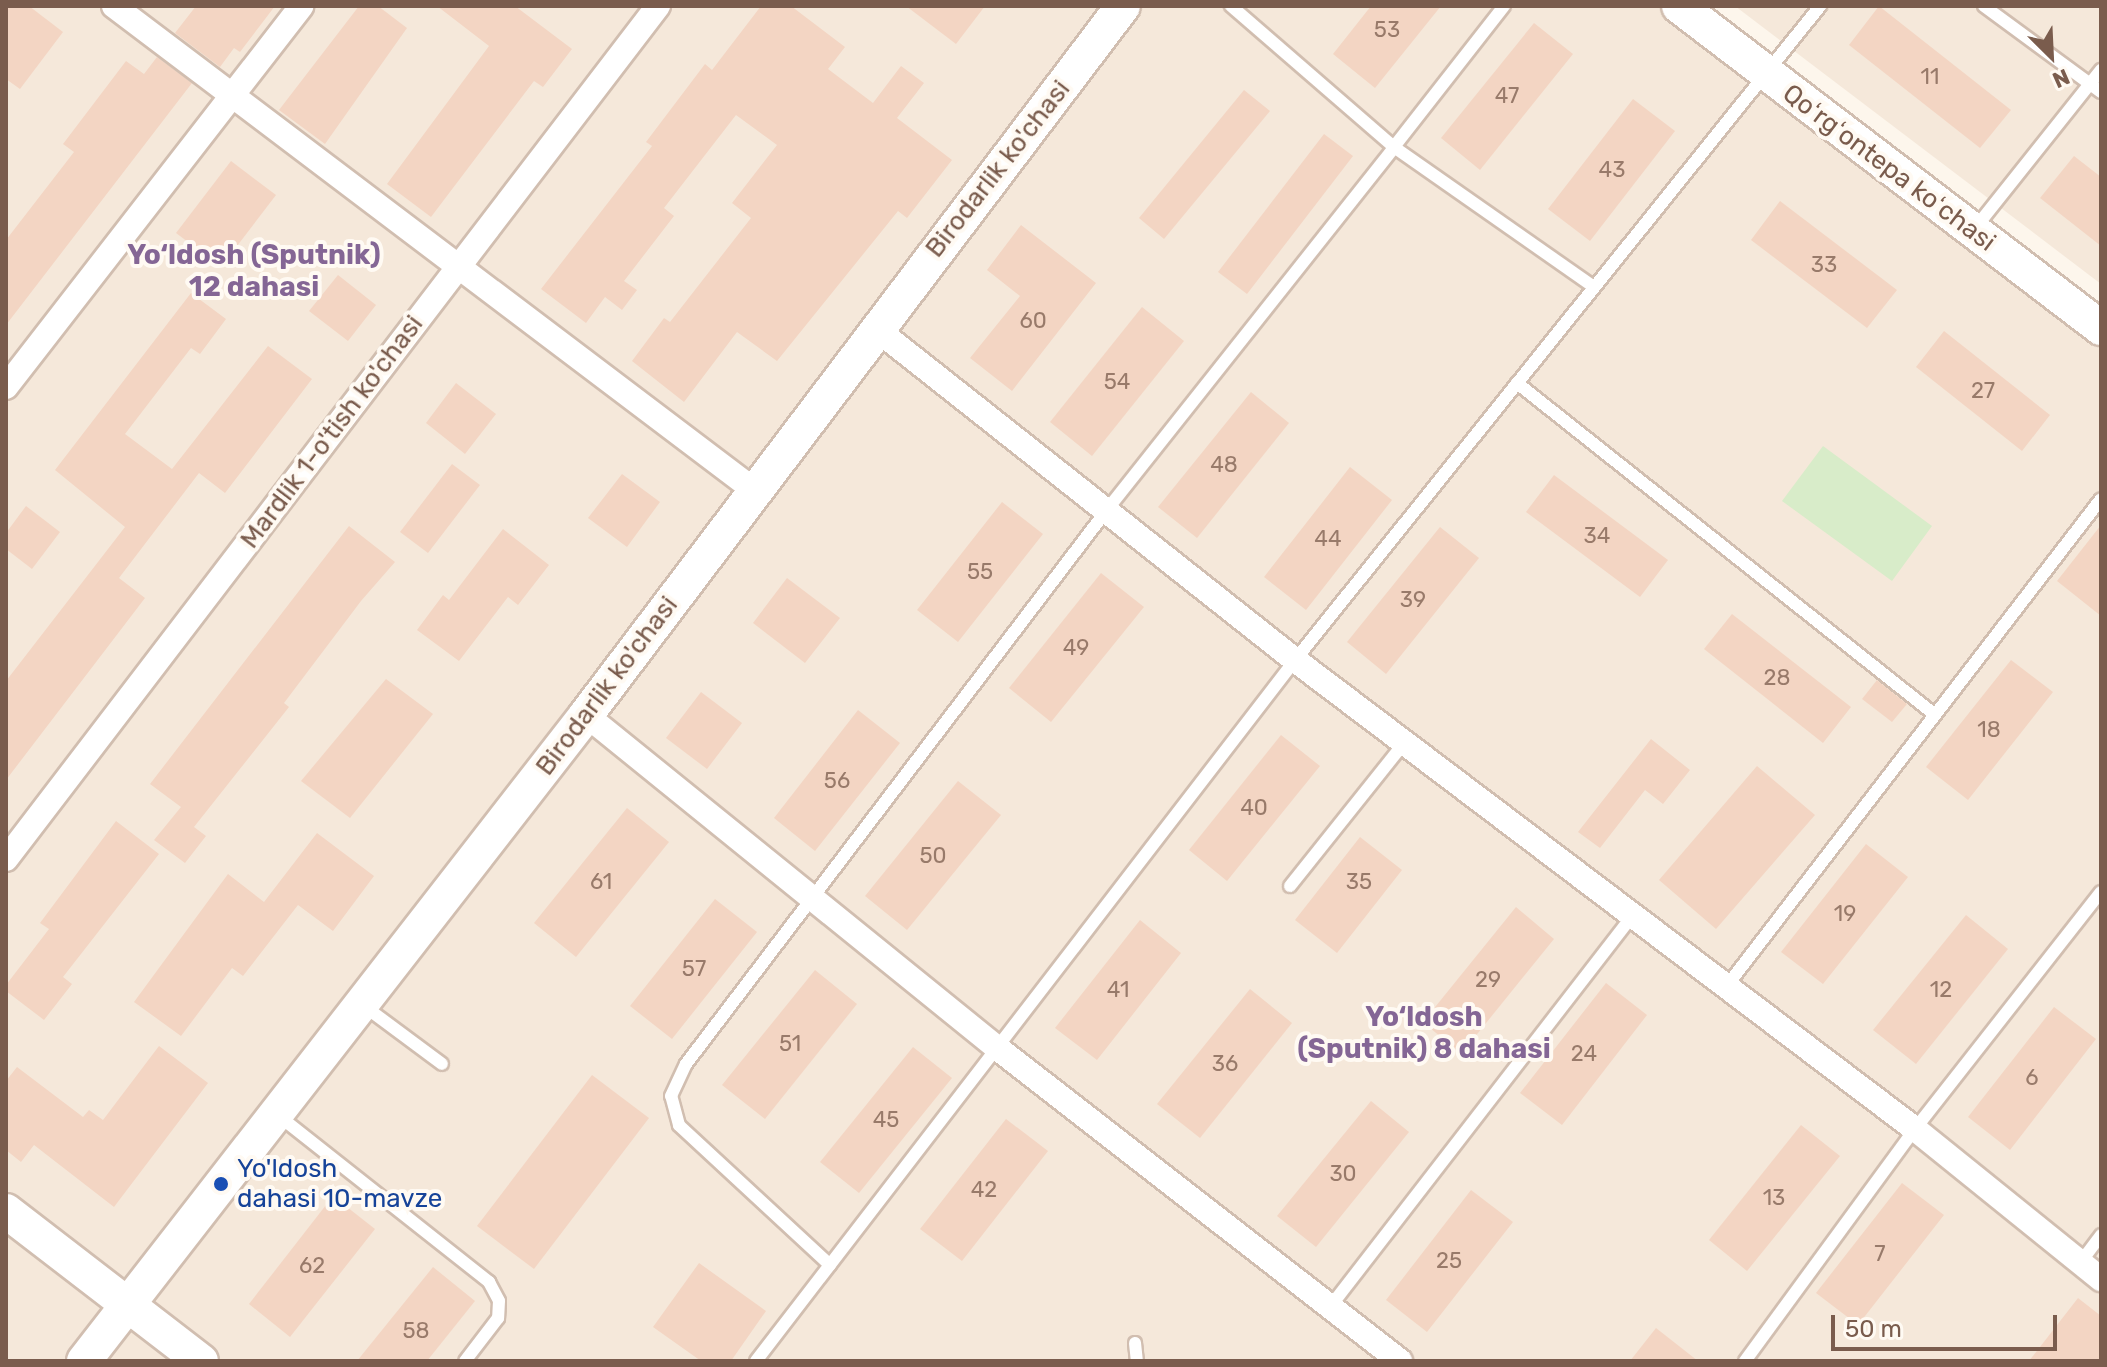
<!DOCTYPE html>
<meta charset="utf-8">
<style>
body{margin:0}
#map{position:relative;width:2107px;height:1367px;overflow:hidden;background:#fdf6ec;font-family:Rubik,sans-serif}
div>[style]{position:absolute}
[style*='--x']{left:calc(var(--x)*1px);top:calc(var(--y)*1px);width:calc(var(--w)*1px);rotate:calc(var(--a)*1deg)}
.residential>*{inset:0;background:#f5e8da}
.green>*{inset:0;background:#d8ecc9}
.building>*{inset:0;background:#f3d5c3}
.roads{filter:drop-shadow(2px 0 #d1beb0) drop-shadow(-2px 0 #d1beb0) drop-shadow(0 2px #d1beb0) drop-shadow(0 -2px #d1beb0)}
.lane>*{height:12px;margin:-6px;padding:0 6px;transform-origin:6px;border-radius:6px;background:#fff}
.street>*{height:24px;margin:-12px;padding:0 12px;transform-origin:12px;border-radius:12px;background:#fff}
.secondary>*{height:34px;margin:-17px;padding:0 17px;transform-origin:17px;border-radius:17px;background:#fff}
.dots>*{width:22px;height:22px;translate:-50% -50%;box-sizing:border-box;border:4px solid #fffaf3;border-radius:50%}
span{translate:-50% -50%;white-space:nowrap;text-align:center;line-height:1.15;-webkit-text-stroke:8px #fffaf3;paint-order:stroke}
.number-label{font-size:22px;color:#987a6a}
.number-label span{-webkit-text-stroke-width:0}
.street-label{font-size:26px;color:#7a5c4d}
.transit-label{font-size:26px;color:#164399}
.left{translate:0 -50%;text-align:left}
.neighbourhood-label{font-size:28px;color:#846695;font-weight:700}
.frame{position:absolute;inset:0;border:8px solid #7a5c4d;pointer-events:none}
.north{position:absolute;left:2011px;top:16px;width:80px;height:80px;-webkit-text-stroke:6px #fffaf3;paint-order:stroke;rotate:156deg;font-size:22px;font-weight:700;line-height:32px;text-align:center;color:#7a5c4d}
.north::after{content:'';display:block;margin:auto;width:28px;height:36px;background:#7a5c4d;clip-path:polygon(50% 0,100% 100%,50% 72%,0 100%)}
.scale{position:absolute;left:1831px;top:1315px;width:226px;height:36px;box-sizing:border-box;border:4px solid #7a5c4d;border-top:0;padding-left:10px;font-size:24px;line-height:28px;white-space:nowrap;color:#7a5c4d;-webkit-text-stroke:6px #fffaf3;paint-order:stroke}
</style>
<div id="map">
<div class="residential">
<div style="clip-path:polygon(6px 6px,1679px 6px,2101px 328px,2101px 1361px,6px 1361px)"></div>
<div style="clip-path:polygon(1735px 6px,2101px 6px,2101px 284px)"></div>
</div>
<div class="green">
<div style="clip-path:polygon(1823px 446px,1932px 526px,1892px 581px,1782px 501px)"></div>
</div>
<div class="building">
<div style="clip-path:polygon(6px 6px,29px 6px,63px 32px,20px 89px,6px 79px)"></div>
<div style="clip-path:polygon(196px 6px,275px 6px,240px 52px,234px 48px,220px 67px,175px 33px)"></div>
<div style="clip-path:polygon(359px 6px,378px 6px,407px 28px,325px 144px,279px 110px)"></div>
<div style="clip-path:polygon(437px 6px,515px 6px,572px 49px,543px 87px,534px 81px,431px 217px,387px 184px,489px 46px)"></div>
<div style="clip-path:polygon(761px 6px,791px 6px,845px 47px,828px 69px,873px 103px,901px 66px,924px 83px,897px 118px,952px 160px,907px 218px,898px 211px,777px 361px,737px 332px,684px 402px,632px 361px,664px 318px,670px 322px,751px 218px,732px 203px,777px 145px,736px 115px,664px 208px,674px 216px,624px 281px,637px 290px,622px 310px,605px 297px,586px 323px,541px 289px,652px 146px,646px 142px,705px 64px,712px 70px)"></div>
<div style="clip-path:polygon(906px 6px,985px 6px,956px 44px)"></div>
<div style="clip-path:polygon(1371px 6px,1441px 6px,1375px 88px,1333px 54px)"></div>
<div style="clip-path:polygon(1879px 6px,2011px 110px,1980px 148px,1849px 45px)"></div>
<div style="clip-path:polygon(1534px 23px,1573px 54px,1480px 170px,1441px 138px)"></div>
<div style="clip-path:polygon(157px 57px,192px 83px,6px 325px,6px 240px,74px 152px,63px 144px,126px 61px,144px 74px)"></div>
<div style="clip-path:polygon(1244px 90px,1270px 111px,1164px 239px,1139px 218px)"></div>
<div style="clip-path:polygon(1633px 99px,1675px 131px,1590px 241px,1548px 209px)"></div>
<div style="clip-path:polygon(1324px 134px,1353px 156px,1247px 294px,1218px 272px)"></div>
<div style="clip-path:polygon(2074px 156px,2101px 177px,2101px 246px,2040px 198px)"></div>
<div style="clip-path:polygon(231px 161px,276px 195px,221px 267px,176px 233px)"></div>
<div style="clip-path:polygon(1780px 201px,1897px 290px,1867px 328px,1751px 240px)"></div>
<div style="clip-path:polygon(1021px 225px,1096px 283px,1012px 391px,970px 358px,1020px 296px,987px 270px)"></div>
<div style="clip-path:polygon(338px 275px,376px 305px,348px 341px,309px 311px)"></div>
<div style="clip-path:polygon(191px 293px,226px 319px,200px 354px,191px 348px,125px 434px,172px 469px,268px 346px,312px 379px,225px 493px,199px 473px,119px 578px,145px 598px,6px 780px,6px 681px,125px 527px,55px 470px)"></div>
<div style="clip-path:polygon(1142px 307px,1184px 341px,1092px 456px,1050px 422px)"></div>
<div style="clip-path:polygon(1944px 331px,2050px 415px,2022px 451px,1916px 367px)"></div>
<div style="clip-path:polygon(456px 383px,496px 414px,465px 454px,426px 423px)"></div>
<div style="clip-path:polygon(1251px 392px,1289px 423px,1197px 538px,1158px 507px)"></div>
<div style="clip-path:polygon(452px 464px,480px 485px,428px 553px,400px 532px)"></div>
<div style="clip-path:polygon(1350px 467px,1392px 500px,1306px 610px,1264px 577px)"></div>
<div style="clip-path:polygon(622px 474px,660px 502px,627px 547px,588px 518px)"></div>
<div style="clip-path:polygon(1554px 475px,1668px 560px,1640px 597px,1526px 512px)"></div>
<div style="clip-path:polygon(1002px 502px,1043px 534px,958px 642px,917px 610px)"></div>
<div style="clip-path:polygon(26px 506px,60px 532px,32px 569px,6px 549px,6px 533px)"></div>
<div style="clip-path:polygon(2101px 525px,2101px 616px,2057px 581px)"></div>
<div style="clip-path:polygon(349px 526px,395px 562px,361px 601px,284px 703px,289px 707px,194px 827px,206px 836px,185px 863px,154px 840px,181px 807px,150px 784px)"></div>
<div style="clip-path:polygon(1440px 527px,1479px 558px,1386px 674px,1347px 642px)"></div>
<div style="clip-path:polygon(503px 529px,549px 565px,518px 605px,508px 597px,459px 661px,417px 630px,443px 595px,449px 600px)"></div>
<div style="clip-path:polygon(1101px 573px,1144px 607px,1051px 722px,1009px 688px)"></div>
<div style="clip-path:polygon(787px 578px,840px 618px,805px 663px,753px 623px)"></div>
<div style="clip-path:polygon(1732px 614px,1851px 707px,1823px 743px,1704px 649px)"></div>
<div style="clip-path:polygon(2011px 660px,2053px 692px,1968px 800px,1926px 767px)"></div>
<div style="clip-path:polygon(386px 679px,433px 714px,350px 818px,301px 781px)"></div>
<div style="clip-path:polygon(1877px 680px,1907px 704px,1892px 722px,1862px 699px)"></div>
<div style="clip-path:polygon(701px 692px,742px 723px,707px 769px,666px 738px)"></div>
<div style="clip-path:polygon(858px 710px,900px 743px,815px 851px,774px 818px)"></div>
<div style="clip-path:polygon(1281px 735px,1320px 766px,1227px 881px,1189px 850px)"></div>
<div style="clip-path:polygon(1651px 739px,1690px 770px,1663px 804px,1645px 790px,1600px 848px,1578px 832px)"></div>
<div style="clip-path:polygon(1757px 766px,1815px 815px,1716px 929px,1659px 880px)"></div>
<div style="clip-path:polygon(958px 781px,1001px 815px,907px 930px,865px 896px)"></div>
<div style="clip-path:polygon(627px 808px,669px 842px,576px 957px,534px 923px)"></div>
<div style="clip-path:polygon(116px 821px,159px 854px,63px 977px,72px 984px,44px 1020px,6px 991px,6px 985px,49px 929px,40px 923px)"></div>
<div style="clip-path:polygon(317px 833px,374px 876px,333px 931px,298px 905px,243px 976px,232px 968px,181px 1036px,134px 1002px,228px 874px,264px 902px)"></div>
<div style="clip-path:polygon(1360px 837px,1402px 870px,1337px 953px,1295px 920px)"></div>
<div style="clip-path:polygon(1866px 844px,1908px 877px,1823px 984px,1781px 952px)"></div>
<div style="clip-path:polygon(715px 899px,757px 932px,672px 1039px,630px 1006px)"></div>
<div style="clip-path:polygon(1516px 907px,1554px 939px,1461px 1054px,1423px 1022px)"></div>
<div style="clip-path:polygon(1966px 915px,2008px 949px,1916px 1064px,1873px 1030px)"></div>
<div style="clip-path:polygon(1140px 920px,1181px 953px,1097px 1060px,1055px 1028px)"></div>
<div style="clip-path:polygon(815px 970px,857px 1004px,765px 1119px,722px 1085px)"></div>
<div style="clip-path:polygon(1606px 983px,1647px 1015px,1562px 1125px,1520px 1093px)"></div>
<div style="clip-path:polygon(1250px 989px,1292px 1023px,1200px 1138px,1157px 1104px)"></div>
<div style="clip-path:polygon(2054px 1007px,2096px 1039px,2010px 1150px,1968px 1117px)"></div>
<div style="clip-path:polygon(159px 1046px,208px 1083px,114px 1207px,34px 1145px,21px 1162px,6px 1150px,6px 1081px,17px 1067px,83px 1117px,89px 1110px,103px 1120px)"></div>
<div style="clip-path:polygon(913px 1047px,952px 1078px,859px 1193px,820px 1162px)"></div>
<div style="clip-path:polygon(592px 1075px,649px 1118px,534px 1269px,477px 1226px)"></div>
<div style="clip-path:polygon(1371px 1101px,1409px 1132px,1316px 1247px,1277px 1216px)"></div>
<div style="clip-path:polygon(1006px 1119px,1048px 1151px,962px 1261px,920px 1229px)"></div>
<div style="clip-path:polygon(1801px 1125px,1840px 1156px,1747px 1271px,1709px 1240px)"></div>
<div style="clip-path:polygon(1902px 1183px,1944px 1215px,1858px 1325px,1816px 1293px)"></div>
<div style="clip-path:polygon(1471px 1190px,1513px 1222px,1427px 1332px,1386px 1300px)"></div>
<div style="clip-path:polygon(333px 1196px,375px 1229px,290px 1337px,249px 1304px)"></div>
<div style="clip-path:polygon(699px 1263px,766px 1311px,731px 1361px,701px 1361px,653px 1327px)"></div>
<div style="clip-path:polygon(433px 1267px,475px 1301px,427px 1361px,357px 1361px)"></div>
<div style="clip-path:polygon(2078px 1298px,2101px 1316px,2101px 1361px,2029px 1361px)"></div>
<div style="clip-path:polygon(1656px 1328px,1698px 1361px,1630px 1361px)"></div>
</div>
<div class="roads">
<div class="lane">
<div style="--x:1504;--y:6;--w:179;--a:128"></div>
<div style="--x:1394;--y:147;--w:244;--a:35"></div>
<div style="--x:1984;--y:6;--w:145;--a:36.3"></div>
<div style="--x:1976;--y:227;--w:201;--a:-51.5"></div>
<div style="--x:1517;--y:383;--w:532;--a:38.44"></div>
<div style="--x:1290;--y:886;--w:183;--a:-51.4"></div>
<div style="--x:1726;--y:987;--w:615;--a:-52.46"></div>
<div style="--x:364;--y:1006;--w:97;--a:36.6"></div>
<div style="--x:279;--y:1116;--w:268;--a:38.3"></div>
<div style="--x:489;--y:1282;--w:21;--a:62"></div>
<div style="--x:499;--y:1301;--w:17;--a:93"></div>
<div style="--x:498;--y:1318;--w:54;--a:127.5"></div>
<div style="--x:2080;--y:1263;--w:35;--a:-53"></div>
<div style="--x:830;--y:1265;--w:206;--a:-137.2"></div>
<div style="--x:679;--y:1125;--w:30;--a:-105"></div>
<div style="--x:671;--y:1096;--w:35;--a:-65"></div>
<div style="--x:686;--y:1064;--w:694;--a:-52.78"></div>
<div style="--x:1106;--y:511;--w:464;--a:-51.6"></div>
<div style="--x:1394;--y:147;--w:216;--a:-139.1"></div>
<div style="--x:1330;--y:1307;--w:494;--a:-52.3"></div>
<div style="--x:1135;--y:1343;--w:18;--a:84"></div>
<div style="--x:756;--y:1361;--w:884;--a:-52.44"></div>
<div style="--x:1295;--y:660;--w:839;--a:-51.24"></div>
<div style="--x:1745;--y:1361;--w:288;--a:-53.8"></div>
<div style="--x:1915;--y:1129;--w:301;--a:-51.9"></div>
</div>
<div class="street">
<div style="--x:114;--y:6;--w:802;--a:37.1"></div>
<div style="--x:875;--y:328;--w:535;--a:38.33"></div>
<div style="--x:1295;--y:660;--w:777;--a:37.11"></div>
<div style="--x:1915;--y:1129;--w:239;--a:38.9"></div>
<div style="--x:6;--y:387;--w:482;--a:-52.2"></div>
<div style="--x:586;--y:715;--w:528;--a:39"></div>
<div style="--x:996;--y:1047;--w:512;--a:37.86"></div>
<div style="--x:6;--y:859;--w:1074;--a:-52.61"></div>
</div>
<div class="secondary">
<div style="--x:1679;--y:6;--w:531;--a:37.34"></div>
<div style="--x:6;--y:1211;--w:246;--a:37.6"></div>
<div style="--x:84;--y:1361;--w:818;--a:-52.15"></div>
<div style="--x:586;--y:715;--w:889;--a:-52.86"></div>
</div>
</div>
<div class="dots">
<div style="left:221px;top:1184px;background:#1a4fb4"></div>
</div>
<div class="number-label">
<span style="left:1387px;top:30px">53</span>
<span style="left:1930px;top:77px">11</span>
<span style="left:1507px;top:96px">47</span>
<span style="left:1612px;top:170px">43</span>
<span style="left:1824px;top:265px">33</span>
<span style="left:1033px;top:321px">60</span>
<span style="left:1117px;top:382px">54</span>
<span style="left:1983px;top:391px">27</span>
<span style="left:1224px;top:465px">48</span>
<span style="left:1597px;top:536px">34</span>
<span style="left:1328px;top:539px">44</span>
<span style="left:980px;top:572px">55</span>
<span style="left:1413px;top:600px">39</span>
<span style="left:1076px;top:648px">49</span>
<span style="left:1777px;top:678px">28</span>
<span style="left:1989px;top:730px">18</span>
<span style="left:837px;top:781px">56</span>
<span style="left:1254px;top:808px">40</span>
<span style="left:933px;top:856px">50</span>
<span style="left:601px;top:882px">61</span>
<span style="left:1359px;top:882px">35</span>
<span style="left:1845px;top:914px">19</span>
<span style="left:694px;top:969px">57</span>
<span style="left:1488px;top:980px">29</span>
<span style="left:1118px;top:990px">41</span>
<span style="left:1941px;top:990px">12</span>
<span style="left:790px;top:1044px">51</span>
<span style="left:1584px;top:1054px">24</span>
<span style="left:1225px;top:1064px">36</span>
<span style="left:2032px;top:1078px">6</span>
<span style="left:886px;top:1120px">45</span>
<span style="left:1343px;top:1174px">30</span>
<span style="left:984px;top:1190px">42</span>
<span style="left:1774px;top:1198px">13</span>
<span style="left:1880px;top:1254px">7</span>
<span style="left:1449px;top:1261px">25</span>
<span style="left:312px;top:1266px">62</span>
<span style="left:416px;top:1331px">58</span>
</div>
<div class="street-label">
<span style="left:1889px;top:168px;rotate:37deg">Qoʻrgʻontepa koʻchasi</span>
<span style="left:998px;top:169px;rotate:-52deg">Birodarlik ko'chasi</span>
<span style="left:332px;top:432px;rotate:-53deg">Mardlik 1-o'tish ko'chasi</span>
<span style="left:607px;top:686px;rotate:-53deg">Birodarlik ko'chasi</span>
</div>
<div class="transit-label">
<span class="left" style="left:237px;top:1184px">Yo'ldosh<br>dahasi 10-mavze</span>
</div>
<div class="neighbourhood-label">
<span style="left:254px;top:271px">Yo‘ldosh (Sputnik)<br>12 dahasi</span>
<span style="left:1424px;top:1033px">Yo‘ldosh<br>(Sputnik) 8 dahasi</span>
</div>
<div class="frame"></div>
<div class="north">N</div>
<div class="scale">50 m</div>
</div>
